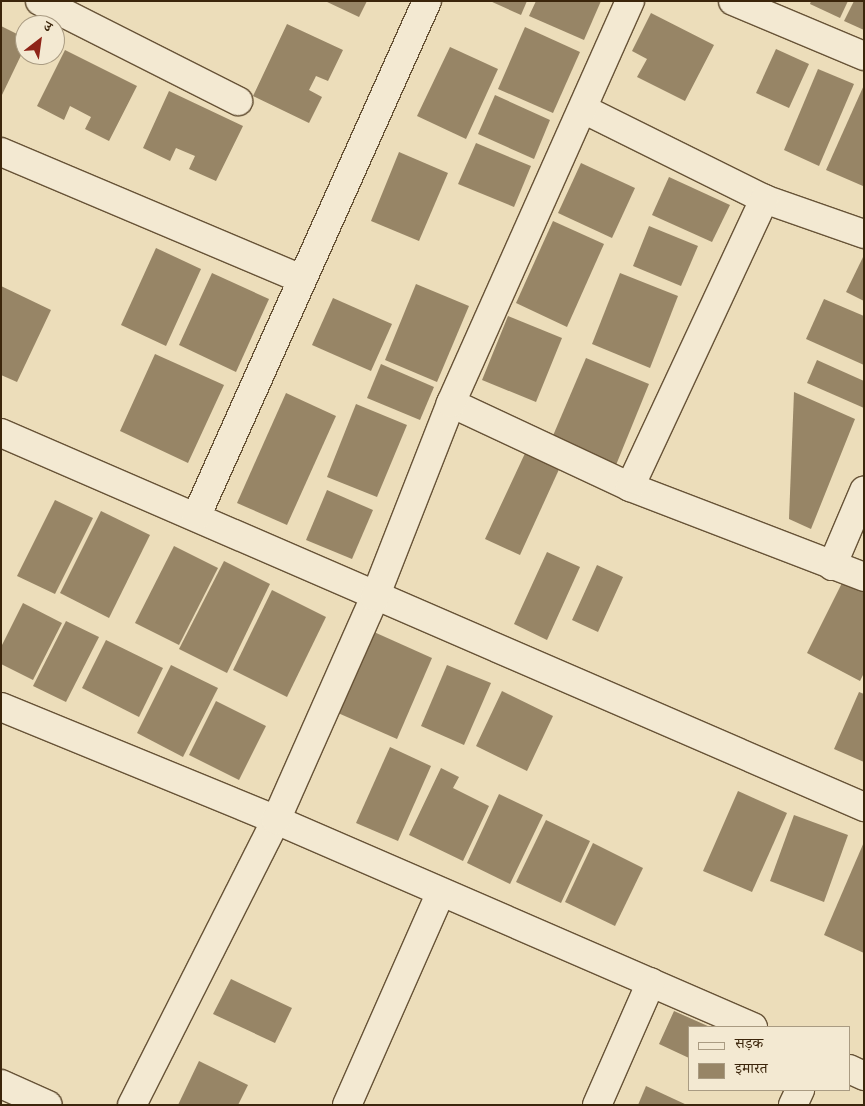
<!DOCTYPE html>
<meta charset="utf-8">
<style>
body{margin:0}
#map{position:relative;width:865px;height:1106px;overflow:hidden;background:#ecddba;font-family:"Sorts Mill Goudy","Noto Serif Devanagari",serif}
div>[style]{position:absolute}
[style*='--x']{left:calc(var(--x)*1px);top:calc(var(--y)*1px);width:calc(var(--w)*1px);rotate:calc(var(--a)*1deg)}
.building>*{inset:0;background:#978566}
.roads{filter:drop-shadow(1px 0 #675337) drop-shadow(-1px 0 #675337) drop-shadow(0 1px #675337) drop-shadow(0 -1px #675337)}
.street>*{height:28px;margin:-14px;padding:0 14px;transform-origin:14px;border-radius:14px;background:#f3e9d2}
span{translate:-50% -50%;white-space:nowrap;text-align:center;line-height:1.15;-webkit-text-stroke:4px #f3e9d2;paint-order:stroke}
.frame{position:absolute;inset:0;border:2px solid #3b250b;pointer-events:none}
.legend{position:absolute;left:688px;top:1026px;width:162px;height:65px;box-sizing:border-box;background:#f3e9d2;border:1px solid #a99b82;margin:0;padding:6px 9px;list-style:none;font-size:15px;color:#3b250b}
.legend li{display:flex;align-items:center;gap:10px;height:25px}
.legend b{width:25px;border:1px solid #a99b82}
.north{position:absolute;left:15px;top:15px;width:50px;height:50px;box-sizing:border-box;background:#f3e9d2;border:1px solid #a99b82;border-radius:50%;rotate:30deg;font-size:14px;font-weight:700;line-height:20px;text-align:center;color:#3b250b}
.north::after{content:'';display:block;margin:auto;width:18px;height:22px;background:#8f2418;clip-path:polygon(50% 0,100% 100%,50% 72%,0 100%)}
</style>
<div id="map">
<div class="building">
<div style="clip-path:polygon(325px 1px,367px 1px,359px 17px)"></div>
<div style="clip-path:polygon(490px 1px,527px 1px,521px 15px)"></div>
<div style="clip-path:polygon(536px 1px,601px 1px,584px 40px,529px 16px)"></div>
<div style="clip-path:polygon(811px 1px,848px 1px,840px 18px,810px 4px)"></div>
<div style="clip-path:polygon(854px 1px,864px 1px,864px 30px,844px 21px)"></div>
<div style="clip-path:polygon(651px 13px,714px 45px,685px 101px,637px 77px,647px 59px,632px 51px)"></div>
<div style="clip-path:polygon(287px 24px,343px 50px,328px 81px,316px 76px,309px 90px,322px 97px,309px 123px,253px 96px)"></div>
<div style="clip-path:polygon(1px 26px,25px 38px,25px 47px,1px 97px)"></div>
<div style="clip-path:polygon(525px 27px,580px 52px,553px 113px,498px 89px)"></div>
<div style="clip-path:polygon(450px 47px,498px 69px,466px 139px,417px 116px)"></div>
<div style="clip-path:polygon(776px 49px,809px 64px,789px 108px,756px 93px)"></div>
<div style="clip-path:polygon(65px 50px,137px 86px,109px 141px,85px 129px,91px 117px,70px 106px,64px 120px,37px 106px)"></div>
<div style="clip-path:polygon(818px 69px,854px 84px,819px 166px,784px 150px)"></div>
<div style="clip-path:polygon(864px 85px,864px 185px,863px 186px,826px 170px)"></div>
<div style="clip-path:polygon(169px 91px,243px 126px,216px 181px,189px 169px,195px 156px,176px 148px,170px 161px,143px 148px)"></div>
<div style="clip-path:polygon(495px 95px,550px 120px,534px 159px,478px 134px)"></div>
<div style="clip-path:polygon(476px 143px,531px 166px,514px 207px,458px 184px)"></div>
<div style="clip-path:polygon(399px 152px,448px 173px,419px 241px,371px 221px)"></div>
<div style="clip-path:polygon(581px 163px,635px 188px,612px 238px,558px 213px)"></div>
<div style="clip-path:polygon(669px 177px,730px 205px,712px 242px,652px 215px)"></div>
<div style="clip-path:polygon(553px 221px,604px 244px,567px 327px,516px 303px)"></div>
<div style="clip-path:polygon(649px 226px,698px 246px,681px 286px,633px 266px)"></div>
<div style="clip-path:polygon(156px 248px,201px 269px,166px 346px,121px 325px)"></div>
<div style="clip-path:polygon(864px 255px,864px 301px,846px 292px)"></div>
<div style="clip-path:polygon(212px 273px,269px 299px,236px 372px,179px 345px)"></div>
<div style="clip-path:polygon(620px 273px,678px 296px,650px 368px,592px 344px)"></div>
<div style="clip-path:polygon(416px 284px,469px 306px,437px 382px,385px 360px)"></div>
<div style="clip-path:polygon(1px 286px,51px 310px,17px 382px,1px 375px)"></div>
<div style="clip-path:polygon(333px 298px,392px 324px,371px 371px,312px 345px)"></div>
<div style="clip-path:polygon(824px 299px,864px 316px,864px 365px,806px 339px)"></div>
<div style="clip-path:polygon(508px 316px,562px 338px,536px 402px,482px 380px)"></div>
<div style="clip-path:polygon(155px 354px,224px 385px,188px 463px,120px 431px)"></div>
<div style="clip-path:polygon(586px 358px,649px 384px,616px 465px,552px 438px)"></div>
<div style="clip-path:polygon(817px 360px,864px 381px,864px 408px,807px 383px)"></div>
<div style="clip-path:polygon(381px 364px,434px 387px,420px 420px,367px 398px)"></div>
<div style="clip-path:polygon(794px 392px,855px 419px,811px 529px,789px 519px)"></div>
<div style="clip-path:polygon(286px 393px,336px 416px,287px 525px,237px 503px)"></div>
<div style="clip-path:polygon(356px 404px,407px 425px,377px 497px,327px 477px)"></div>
<div style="clip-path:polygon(527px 449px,561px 465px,520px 555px,485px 539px)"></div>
<div style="clip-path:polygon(327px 490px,373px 510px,352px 559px,306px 540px)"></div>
<div style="clip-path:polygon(55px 500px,93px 518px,55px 594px,17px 576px)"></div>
<div style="clip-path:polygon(101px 511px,150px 535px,109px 618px,60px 593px)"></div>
<div style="clip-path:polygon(174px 546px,218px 568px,179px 645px,135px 623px)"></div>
<div style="clip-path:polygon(547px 552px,580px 567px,547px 640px,514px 624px)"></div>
<div style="clip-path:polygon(224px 561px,270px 584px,227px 673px,179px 649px)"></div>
<div style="clip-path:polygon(597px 565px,623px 577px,598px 632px,572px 620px)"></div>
<div style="clip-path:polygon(845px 577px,864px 587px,864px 673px,860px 681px,807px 653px)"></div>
<div style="clip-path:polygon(272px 590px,326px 617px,287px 697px,233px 670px)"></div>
<div style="clip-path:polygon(23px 603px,62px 623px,33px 680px,1px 664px,1px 647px)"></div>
<div style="clip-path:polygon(66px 621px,99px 637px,66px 702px,33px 686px)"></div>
<div style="clip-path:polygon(374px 632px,432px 658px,397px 739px,338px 713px)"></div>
<div style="clip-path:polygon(106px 640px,163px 668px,139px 717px,82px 688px)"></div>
<div style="clip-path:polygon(171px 665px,218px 688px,183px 757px,137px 733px)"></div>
<div style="clip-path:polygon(447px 665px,491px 683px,464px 745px,421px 726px)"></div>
<div style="clip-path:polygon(502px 691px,553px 716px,527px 771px,476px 746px)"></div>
<div style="clip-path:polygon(859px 692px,864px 694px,864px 762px,834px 749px)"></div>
<div style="clip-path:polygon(216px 701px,266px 726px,239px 780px,189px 755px)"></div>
<div style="clip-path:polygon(390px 747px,431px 766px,398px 841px,356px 823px)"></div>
<div style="clip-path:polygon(441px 768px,459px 777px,453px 788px,489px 806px,463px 861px,409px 835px)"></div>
<div style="clip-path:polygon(738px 791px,787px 813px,752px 892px,703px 871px)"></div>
<div style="clip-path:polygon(499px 794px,543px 815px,510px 884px,467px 863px)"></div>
<div style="clip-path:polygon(794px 815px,848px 835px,824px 902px,770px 881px)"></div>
<div style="clip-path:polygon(546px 820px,590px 841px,561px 903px,516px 882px)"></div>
<div style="clip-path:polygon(864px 842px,864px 953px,824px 935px)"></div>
<div style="clip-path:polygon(593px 843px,643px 868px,615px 926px,565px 902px)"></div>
<div style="clip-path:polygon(231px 979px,292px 1008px,275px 1043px,213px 1014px)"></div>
<div style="clip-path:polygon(674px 1011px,710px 1027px,689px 1027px,689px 1058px,659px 1044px)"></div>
<div style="clip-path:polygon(199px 1061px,248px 1085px,238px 1105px,178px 1105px)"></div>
<div style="clip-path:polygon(646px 1086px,687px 1105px,638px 1105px)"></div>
</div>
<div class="roads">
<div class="street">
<div style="--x:40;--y:1;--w:222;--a:26.8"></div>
<div style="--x:733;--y:1;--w:142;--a:22.8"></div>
<div style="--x:583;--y:109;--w:202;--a:26.4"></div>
<div style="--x:764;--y:199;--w:106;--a:19.3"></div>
<div style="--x:1;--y:152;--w:326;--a:22.9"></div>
<div style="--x:451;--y:403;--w:198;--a:25.1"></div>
<div style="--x:630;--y:487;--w:251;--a:21"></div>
<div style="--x:1;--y:433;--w:941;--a:23.43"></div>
<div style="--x:630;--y:487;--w:318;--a:-65"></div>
<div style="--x:196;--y:517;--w:565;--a:-65.88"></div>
<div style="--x:832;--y:566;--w:82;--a:-66.9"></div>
<div style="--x:1;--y:707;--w:297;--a:22.3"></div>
<div style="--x:276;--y:820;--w:520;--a:23.46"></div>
<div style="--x:849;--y:1069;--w:17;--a:25"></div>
<div style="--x:1;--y:1084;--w:51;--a:24.1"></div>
<div style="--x:132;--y:1105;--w:319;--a:-63.2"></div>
<div style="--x:276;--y:820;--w:244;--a:-66.1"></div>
<div style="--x:375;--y:597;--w:208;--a:-68.6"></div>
<div style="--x:451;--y:403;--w:440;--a:-66"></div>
<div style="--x:347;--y:1105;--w:231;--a:-66.2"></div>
<div style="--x:597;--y:1105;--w:134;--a:-66.3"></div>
<div style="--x:793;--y:1105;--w:17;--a:-65"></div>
</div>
</div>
<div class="frame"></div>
<ul class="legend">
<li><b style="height:6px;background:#f3e9d2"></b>सड़क</li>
<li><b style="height:14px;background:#978566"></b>इमारत</li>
</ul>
<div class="north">उ</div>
</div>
